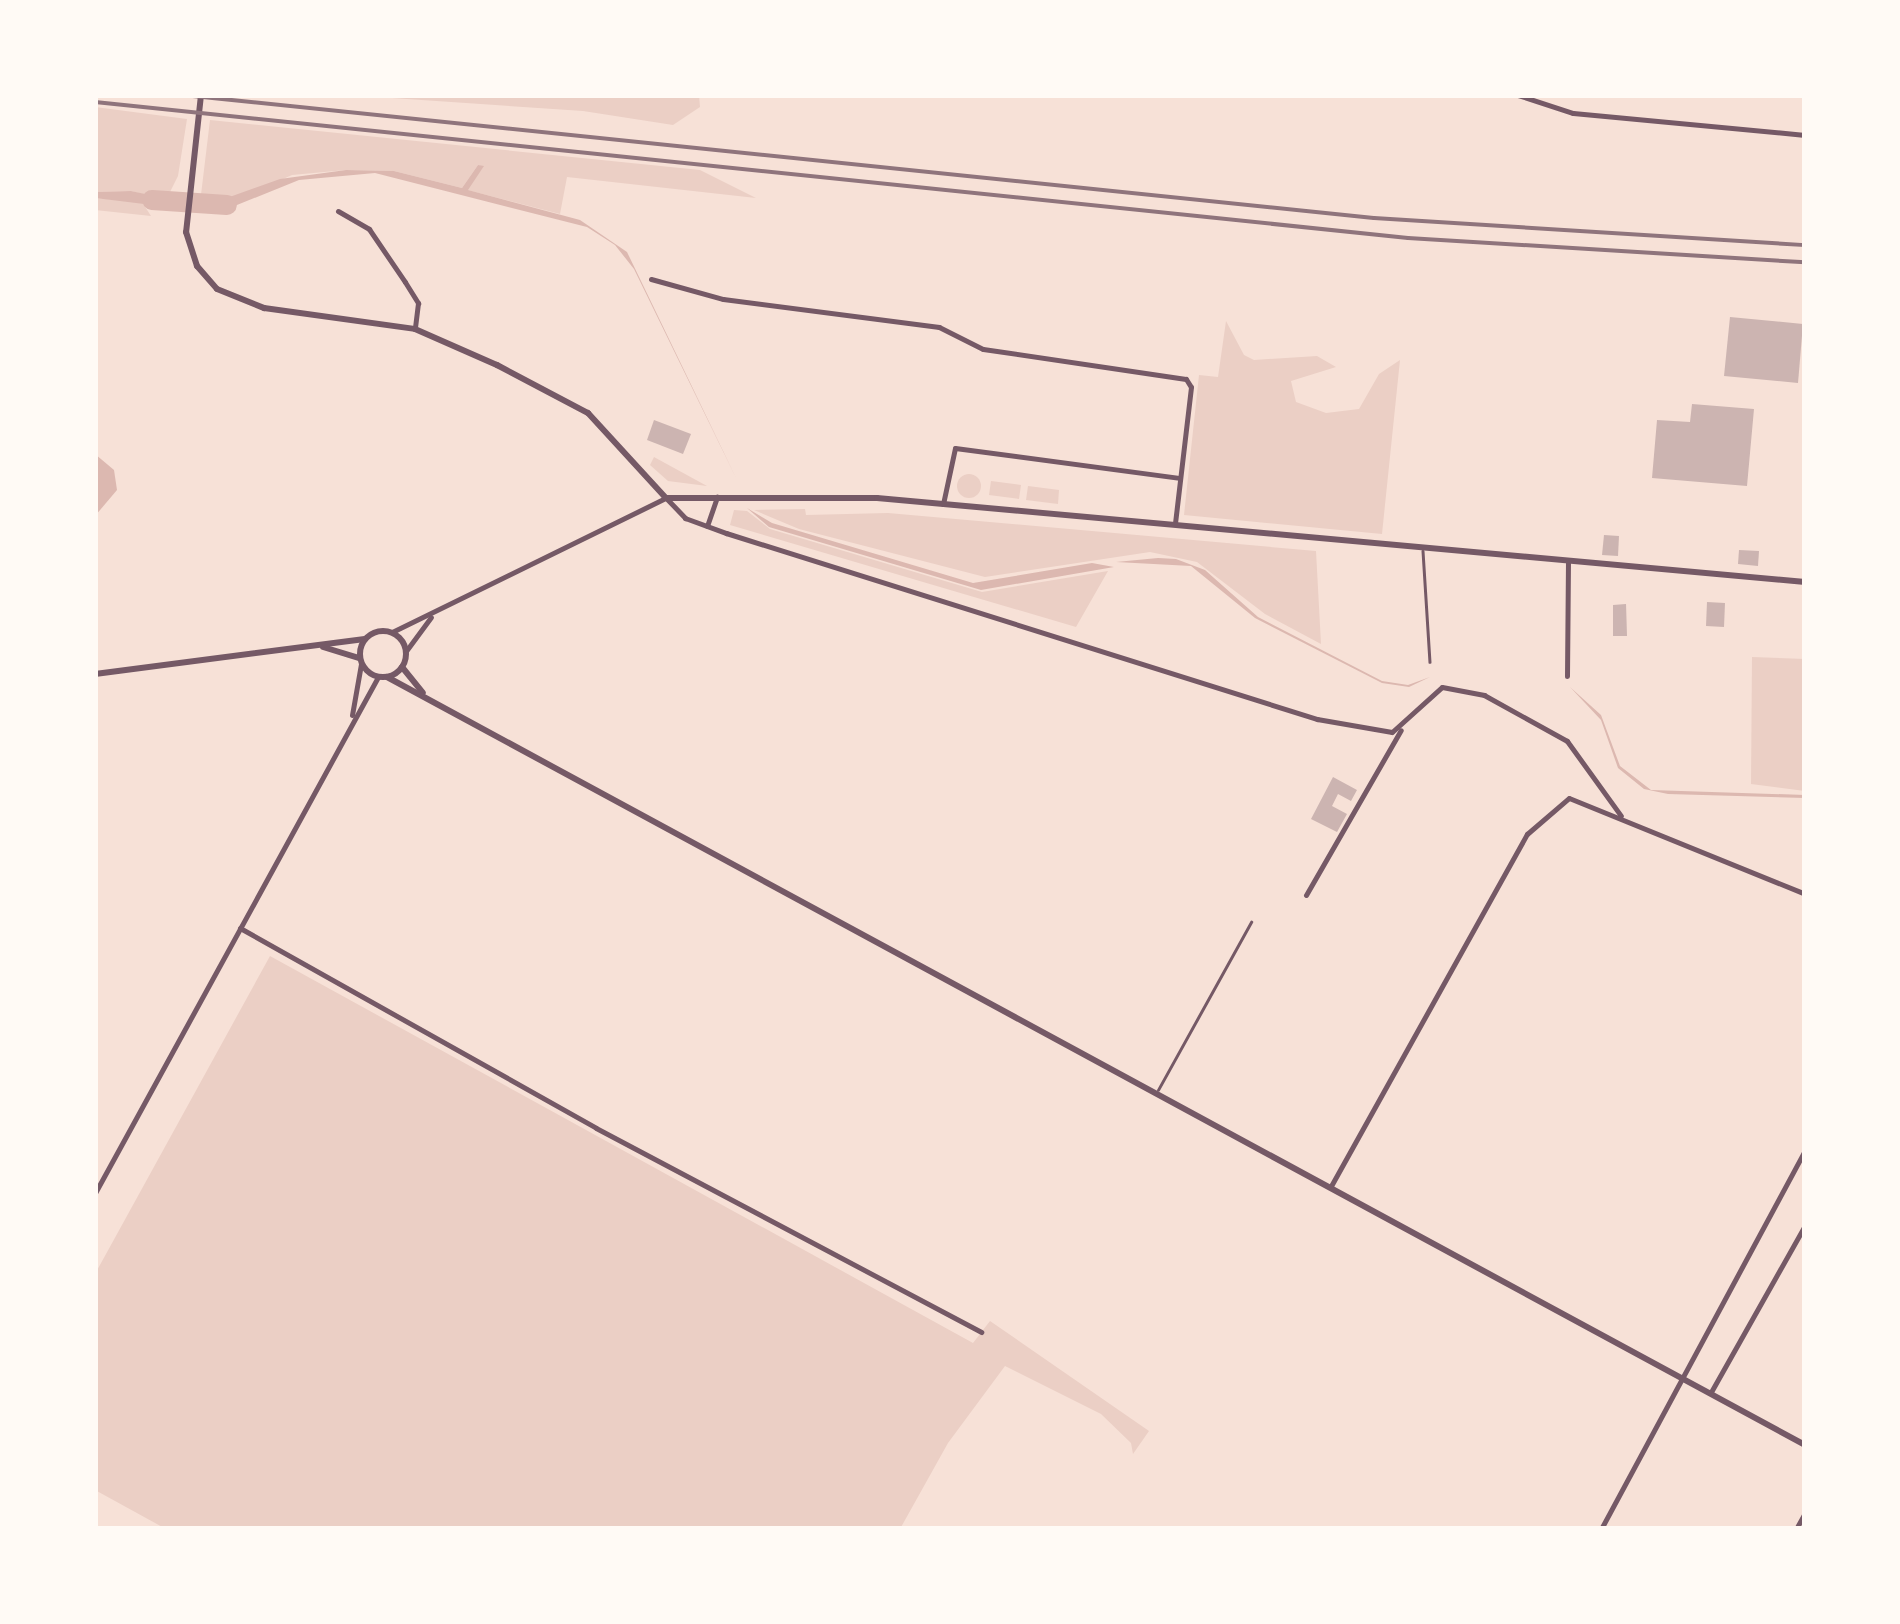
<!DOCTYPE html>
<style>
body{margin:0}
#map{position:relative;width:1900px;height:1624px;overflow:hidden;background:#f7e1d7;font-family:Helvetica,sans-serif}
div>[style]{position:absolute}
[style*='--x']{left:calc(var(--x)*1px);top:calc(var(--y)*1px);width:calc(var(--w)*1px);rotate:calc(var(--a)*1deg)}
.green>*{inset:0;background:#ebcfc5}
.round{border-radius:50%}
.water>*{inset:0;background:#dcb8b0}
.river>*{height:20px;margin:-10px;padding:0 10px;transform-origin:10px;border-radius:10px;background:#dcb8b0}
.building>*{inset:0;background:#ccb4b1}
.service>*{height:2.5px;margin:-1.25px;padding:0 1.25px;transform-origin:1.25px;border-radius:1.25px;background:#755966}
.minor>*{height:5px;margin:-2.5px;padding:0 2.5px;transform-origin:2.5px;border-radius:2.5px;background:#755966}
.tertiary>*{height:6px;margin:-3px;padding:0 3px;transform-origin:3px;border-radius:3px;background:#755966}
.tertiary>.ring{margin:-3px;padding:0;box-sizing:content-box;background:none;border:6px solid #755966;border-radius:50%}
.rail>*{height:4px;margin:-2px;padding:0 2px;transform-origin:2px;border-radius:2px;background:#8f747c}
span{translate:-50% -50%;white-space:nowrap;text-align:center;line-height:1.15;-webkit-text-stroke:10px #fffaf5;paint-order:stroke}
.frame{position:absolute;inset:0;border:98px solid #fffaf5;pointer-events:none}
</style>
<div id="map">
<div class="green">
<div style="clip-path:polygon(348px 95px,699px 95px,700px 107px,673px 125px,583px 111px)"></div>
<div style="clip-path:polygon(95px 107px,187px 119px,178px 176px,166px 200px,131px 191px,95px 192px)"></div>
<div style="clip-path:polygon(210px 120px,700px 170px,756px 198px,567px 177px,560px 214px,467px 190px,483px 167px,478px 165px,462px 188px,394px 171px,346px 170px,292px 175px,232px 202px,200px 203px)"></div>
<div style="clip-path:polygon(95px 198px,142px 202px,151px 216px,95px 210px)"></div>
<div style="clip-path:polygon(1226px 321px,1244px 355px,1254px 360px,1317px 356px,1336px 367px,1291px 381px,1296px 402px,1326px 413px,1359px 409px,1379px 374px,1400px 360px,1382px 534px,1184px 515px,1199px 375px,1218px 377px)"></div>
<div style="clip-path:polygon(654px 457px,707px 486px,668px 481px,650px 465px)"></div>
<div class="round" style="left:957px;top:474px;width:24px;height:24px"></div>
<div style="clip-path:polygon(991px 481px,1021px 485px,1019px 499px,989px 495px)"></div>
<div style="clip-path:polygon(1028px 486px,1059px 490px,1058px 504px,1026px 500px)"></div>
<div style="clip-path:polygon(805px 509px,806px 515px,888px 513px,1316px 551px,1321px 644px,1265px 614px,1197px 562px,1150px 552px,985px 577px,799px 529px,754px 510px)"></div>
<div style="clip-path:polygon(734px 510px,747px 511px,770px 529px,982px 592px,1108px 571px,1076px 627px,730px 525px)"></div>
<div style="clip-path:polygon(1752px 657px,1805px 659px,1805px 791px,1751px 784px)"></div>
<div style="clip-path:polygon(270px 956px,973px 1343px,990px 1321px,1149px 1431px,1133px 1454px,1131px 1443px,1101px 1414px,1005px 1366px,948px 1443px,900px 1529px,166px 1529px,95px 1490px,95px 1274px)"></div>
</div>
<div class="water">
<div style="clip-path:polygon(478px 165px,484px 166px,468px 190px,580px 220px,627px 252px,739px 484px,634px 269px,615px 245px,587px 227px,375px 173px,299px 180px,232px 207px,199px 208px,280px 179px,346px 170px,394px 171px,462px 188px)"></div>
<div style="clip-path:polygon(131px 191px,178px 201px,177px 208px,95px 198px,95px 192px)"></div>
<div style="clip-path:polygon(95px 454px,114px 470px,117px 490px,95px 516px)"></div>
<div style="clip-path:polygon(747px 508px,772px 523px,973px 583px,1092px 563px,1114px 567px,981px 590px,769px 527px)"></div>
<div style="clip-path:polygon(1158px 558px,1176px 559px,1205px 570px,1258px 617px,1382px 681px,1408px 685px,1430px 677px,1409px 687px,1382px 683px,1255px 618px,1191px 566px,1116px 562px)"></div>
<div style="clip-path:polygon(1570px 687px,1601px 715px,1620px 766px,1651px 790px,1805px 795px,1805px 798px,1668px 794px,1644px 789px,1618px 768px,1601px 720px)"></div>
</div>
<div class="river">
<div style="--x:152;--y:200;--w:75;--a:3.8"></div>
</div>
<div class="building">
<div style="clip-path:polygon(1730px 317px,1803px 324px,1798px 383px,1724px 376px)"></div>
<div style="clip-path:polygon(1692px 404px,1754px 409px,1747px 486px,1652px 478px,1657px 420px,1690px 422px)"></div>
<div style="clip-path:polygon(654px 420px,691px 434px,683px 454px,647px 440px)"></div>
<div style="clip-path:polygon(1604px 535px,1619px 536px,1618px 556px,1602px 555px)"></div>
<div style="clip-path:polygon(1739px 550px,1759px 551px,1758px 566px,1738px 564px)"></div>
<div style="clip-path:polygon(1707px 602px,1725px 603px,1724px 627px,1706px 626px)"></div>
<div style="clip-path:polygon(1626px 604px,1627px 636px,1613px 636px,1613px 605px)"></div>
<div style="clip-path:polygon(1333px 777px,1357px 790px,1351px 801px,1338px 794px,1332px 806px,1347px 814px,1337px 832px,1311px 819px)"></div>
</div>
<div class="service">
<div style="--x:1423;--y:551;--w:111;--a:86.4"></div>
<div style="--x:1158;--y:1090;--w:192;--a:-61"></div>
</div>
<div class="minor">
<div style="--x:1518;--y:95;--w:58;--a:18.1"></div>
<div style="--x:1573;--y:113;--w:233;--a:5.4"></div>
<div style="--x:338;--y:211;--w:36;--a:30"></div>
<div style="--x:369;--y:229;--w:64;--a:55.8"></div>
<div style="--x:405;--y:282;--w:25;--a:58"></div>
<div style="--x:418;--y:303;--w:26;--a:97"></div>
<div style="--x:651;--y:279;--w:75;--a:15.5"></div>
<div style="--x:723;--y:299;--w:218;--a:7.4"></div>
<div style="--x:939;--y:327;--w:49;--a:26.6"></div>
<div style="--x:983;--y:349;--w:205;--a:8.4"></div>
<div style="--x:1186;--y:379;--w:9;--a:58"></div>
<div style="--x:1191;--y:387;--w:138;--a:96.7"></div>
<div style="--x:943;--y:504;--w:57;--a:-77.9"></div>
<div style="--x:955;--y:448;--w:226;--a:7.6"></div>
<div style="--x:707;--y:526;--w:31;--a:-71"></div>
<div style="--x:392;--y:632;--w:305;--a:-26.1"></div>
<div style="--x:666;--y:498;--w:28;--a:46"></div>
<div style="--x:685;--y:518;--w:44;--a:20.1"></div>
<div style="--x:726;--y:533;--w:620;--a:17.47"></div>
<div style="--x:1317;--y:719;--w:76;--a:9.8"></div>
<div style="--x:1392;--y:732;--w:67;--a:-42"></div>
<div style="--x:1442;--y:687;--w:43;--a:10.8"></div>
<div style="--x:1484;--y:695;--w:95;--a:29"></div>
<div style="--x:1567;--y:741;--w:92;--a:54.2"></div>
<div style="--x:406;--y:651;--w:42;--a:-53.7"></div>
<div style="--x:1567;--y:676;--w:113;--a:-89.5"></div>
<div style="--x:352;--y:715;--w:52;--a:-80"></div>
<div style="--x:1306;--y:895;--w:190;--a:-60.1"></div>
<div style="--x:240;--y:928;--w:408;--a:29.3"></div>
<div style="--x:596;--y:1128;--w:436;--a:27.9"></div>
<div style="--x:1331;--y:1186;--w:403;--a:-60.9"></div>
<div style="--x:1527;--y:834;--w:55;--a:-40.6"></div>
<div style="--x:1569;--y:798;--w:255;--a:22.1"></div>
<div style="--x:95;--y:1193;--w:589;--a:-61.26"></div>
<div style="--x:1711;--y:1392;--w:192;--a:-60.6"></div>
<div style="--x:1601;--y:1529;--w:430;--a:-61.7"></div>
<div style="--x:1796;--y:1529;--w:18;--a:-61"></div>
</div>
<div class="tertiary">
<div style="--x:201;--y:95;--w:138;--a:96.2"></div>
<div style="--x:186;--y:232;--w:36;--a:72"></div>
<div style="--x:197;--y:266;--w:30;--a:49"></div>
<div style="--x:217;--y:289;--w:51;--a:22"></div>
<div style="--x:264;--y:308;--w:152;--a:7.9"></div>
<div style="--x:415;--y:329;--w:90;--a:23.7"></div>
<div style="--x:497;--y:365;--w:103;--a:27.8"></div>
<div style="--x:588;--y:413;--w:115;--a:47.5"></div>
<div style="--x:666;--y:498;--w:211;--a:0"></div>
<div style="--x:877;--y:498;--w:932;--a:5.17"></div>
<div class="ring" style="left:360px;top:631px;width:40px;height:40px"></div>
<div style="--x:323;--y:647;--w:38;--a:17"></div>
<div style="--x:402;--y:667;--w:33;--a:51"></div>
<div style="--x:95;--y:674;--w:272;--a:-7.4"></div>
<div style="--x:387;--y:677;--w:1613;--a:28.44"></div>
</div>
<div class="rail">
<div style="--x:183;--y:95;--w:1197;--a:5.9"></div>
<div style="--x:1374;--y:218;--w:432;--a:3.6"></div>
<div style="--x:95;--y:102;--w:1320;--a:5.91"></div>
<div style="--x:1408;--y:238;--w:398;--a:3.5"></div>
</div>
<div class="frame"></div>
</div>
